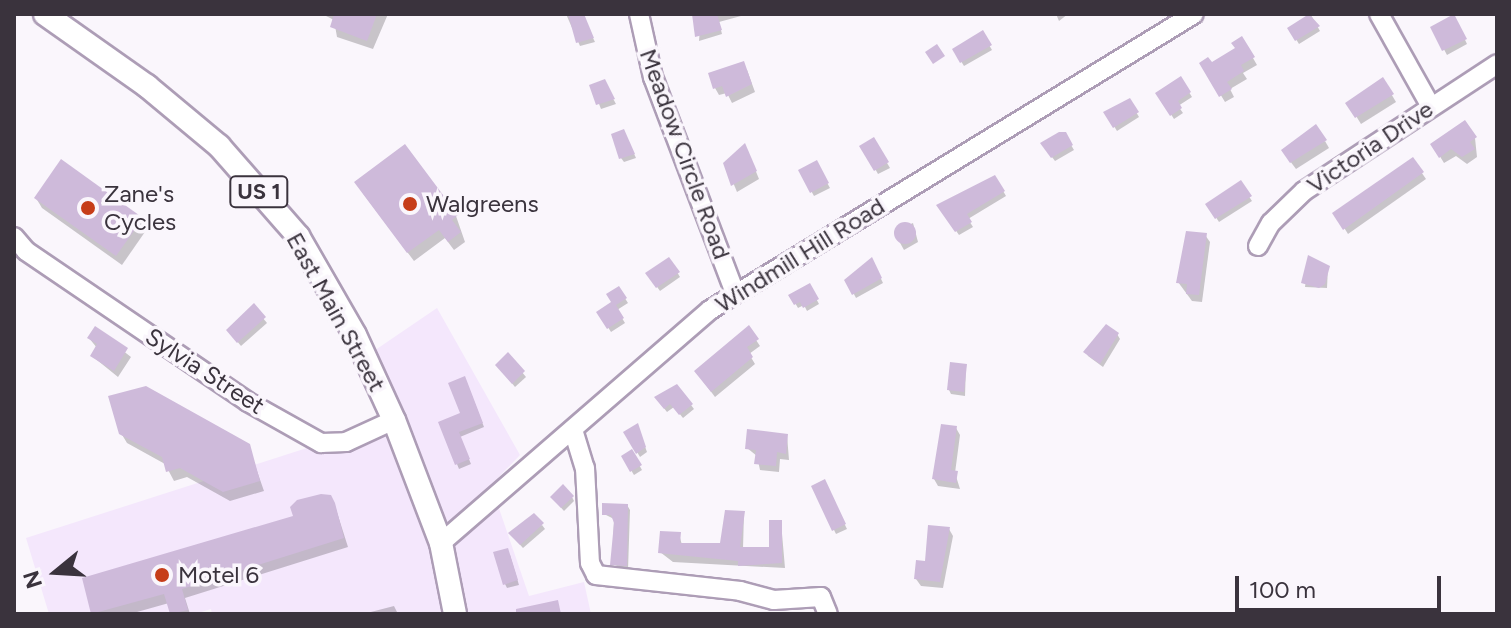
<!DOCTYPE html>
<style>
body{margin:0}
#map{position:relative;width:1511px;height:628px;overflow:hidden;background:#faf6fc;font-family:Figtree,sans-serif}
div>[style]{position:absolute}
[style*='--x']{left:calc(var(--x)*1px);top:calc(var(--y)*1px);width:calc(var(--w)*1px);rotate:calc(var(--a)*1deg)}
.built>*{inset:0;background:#f4e7fc}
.shadow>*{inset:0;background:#0003}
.building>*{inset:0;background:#cebada}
.round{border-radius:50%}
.roads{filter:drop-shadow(2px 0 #ad9db6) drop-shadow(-2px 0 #ad9db6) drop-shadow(0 2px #ad9db6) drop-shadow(0 -2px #ad9db6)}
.minor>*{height:18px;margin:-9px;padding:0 9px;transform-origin:9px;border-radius:9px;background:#fff}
.major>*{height:22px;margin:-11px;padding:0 11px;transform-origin:11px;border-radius:11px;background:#fff}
.dots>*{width:22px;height:22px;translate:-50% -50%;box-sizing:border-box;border:4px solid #faf6fc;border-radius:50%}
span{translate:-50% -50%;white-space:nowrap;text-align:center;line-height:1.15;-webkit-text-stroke:7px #faf6fc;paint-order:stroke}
.shield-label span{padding:2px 6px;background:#faf6fc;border:2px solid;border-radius:6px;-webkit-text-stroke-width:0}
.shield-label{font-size:22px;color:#3a333d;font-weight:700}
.street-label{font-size:24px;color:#3a333d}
.poi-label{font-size:24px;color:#3a333d}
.left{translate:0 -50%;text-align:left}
.frame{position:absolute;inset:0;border:16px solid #3a333d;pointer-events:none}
.north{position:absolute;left:16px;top:532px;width:80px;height:80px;-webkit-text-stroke:6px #faf6fc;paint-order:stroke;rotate:252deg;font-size:22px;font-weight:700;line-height:32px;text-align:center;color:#3a333d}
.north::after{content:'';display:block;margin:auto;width:28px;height:36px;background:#3a333d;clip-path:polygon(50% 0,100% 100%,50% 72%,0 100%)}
.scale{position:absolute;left:1235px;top:576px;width:206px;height:36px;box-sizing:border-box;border:4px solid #3a333d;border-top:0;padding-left:10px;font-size:24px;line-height:28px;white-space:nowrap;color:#3a333d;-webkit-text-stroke:6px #faf6fc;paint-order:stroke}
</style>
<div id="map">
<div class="built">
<div style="clip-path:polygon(437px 308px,520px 455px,491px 485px,529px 596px,584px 582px,591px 614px,212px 614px,211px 609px,195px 614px,49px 614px,26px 538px,394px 420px,365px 357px)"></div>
</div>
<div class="shadow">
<div style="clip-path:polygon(322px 14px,388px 14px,373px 49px,337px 37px,334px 20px)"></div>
<div style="clip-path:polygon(566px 14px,581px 14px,595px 42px,580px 46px)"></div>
<div style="clip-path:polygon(701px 14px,741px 14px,741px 16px,719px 22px,722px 34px,699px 41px)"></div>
<div style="clip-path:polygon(1056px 14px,1068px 14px,1059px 21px)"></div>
<div style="clip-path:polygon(1311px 15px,1320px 31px,1299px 44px,1289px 28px)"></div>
<div style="clip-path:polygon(1454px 17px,1467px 44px,1447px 55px,1432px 27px)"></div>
<div style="clip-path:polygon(982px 33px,992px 50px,964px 66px,954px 50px)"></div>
<div style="clip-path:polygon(1242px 39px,1257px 65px,1243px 73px,1247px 79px,1230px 89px,1234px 97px,1225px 102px,1202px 64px,1211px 65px,1237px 49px)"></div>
<div style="clip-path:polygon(747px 70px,755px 92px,732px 103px,727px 93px,719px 95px,715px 88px)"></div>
<div style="clip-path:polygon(1181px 79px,1192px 97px,1178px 106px,1183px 113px,1174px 119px,1158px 94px)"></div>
<div style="clip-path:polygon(1383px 80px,1396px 102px,1361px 124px,1348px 103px)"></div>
<div style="clip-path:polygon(604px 82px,616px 104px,601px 109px,592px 86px)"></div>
<div style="clip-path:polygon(1129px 100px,1139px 117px,1117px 131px,1106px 113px)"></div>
<div style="clip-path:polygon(1065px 135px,1074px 150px,1055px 161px,1042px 144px)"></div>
<div style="clip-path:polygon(626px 136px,636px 158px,624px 162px,621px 158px)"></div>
<div style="clip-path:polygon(1475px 138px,1477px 157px,1467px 164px,1456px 156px,1444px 163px,1433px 145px)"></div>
<div style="clip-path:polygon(873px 139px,890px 168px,878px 174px,862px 146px)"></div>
<div style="clip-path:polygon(1325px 141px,1329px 148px,1296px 169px,1287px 157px)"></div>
<div style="clip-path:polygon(748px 152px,759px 179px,737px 192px,725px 163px)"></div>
<div style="clip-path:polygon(1413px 160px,1426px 179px,1348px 234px,1335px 213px)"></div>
<div style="clip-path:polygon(816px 163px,830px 188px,814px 196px,800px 171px)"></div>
<div style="clip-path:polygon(995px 177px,1006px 196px,968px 219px,973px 227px,959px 235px,939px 206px)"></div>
<div style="clip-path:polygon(1240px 183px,1252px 201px,1219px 222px,1208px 205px)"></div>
<div style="clip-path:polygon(362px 192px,456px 216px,465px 242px,454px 250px,445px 238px,414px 261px)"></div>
<div style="clip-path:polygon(36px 198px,142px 219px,147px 229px,122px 265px,42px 208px)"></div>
<div style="clip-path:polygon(913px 223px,918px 242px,904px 250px,894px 232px)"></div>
<div style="clip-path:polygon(1205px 235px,1210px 242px,1202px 302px,1192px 301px,1178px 282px)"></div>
<div style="clip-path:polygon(1309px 258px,1328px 267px,1327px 288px,1305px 287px)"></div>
<div style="clip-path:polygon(669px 259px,680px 277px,660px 291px,648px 274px)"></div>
<div style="clip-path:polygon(872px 260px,883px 283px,856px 298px,847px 281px)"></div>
<div style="clip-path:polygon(809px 285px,819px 304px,807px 311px,804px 305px,798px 308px,791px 296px)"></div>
<div style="clip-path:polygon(619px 289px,628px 303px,617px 310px,625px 323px,611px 332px,599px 313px,614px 303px)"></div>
<div style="clip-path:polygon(253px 306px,267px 323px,241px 346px,231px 334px)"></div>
<div style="clip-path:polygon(748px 328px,760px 346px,749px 354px,755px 364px,715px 397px,700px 377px)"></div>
<div style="clip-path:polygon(95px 329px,131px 357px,118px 377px,92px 356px,97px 348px,89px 338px)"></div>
<div style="clip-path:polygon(1117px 334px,1120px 339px,1103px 367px,1088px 356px,1086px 352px)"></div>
<div style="clip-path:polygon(508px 355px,526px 377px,515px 387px,500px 369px)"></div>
<div style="clip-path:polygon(966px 366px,965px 396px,951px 394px,949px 390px)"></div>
<div style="clip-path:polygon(467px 383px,484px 427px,460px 437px,471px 464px,459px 469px,440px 423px,462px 415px)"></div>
<div style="clip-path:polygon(659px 402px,691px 405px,694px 409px,683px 418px,674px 407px,667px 412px)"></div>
<div style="clip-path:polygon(956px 428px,960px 435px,955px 473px,960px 489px,938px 486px,934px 479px)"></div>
<div style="clip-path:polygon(639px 430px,647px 452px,640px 457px,626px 433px)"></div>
<div style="clip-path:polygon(121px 433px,248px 445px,264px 491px,230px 501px,187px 477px,174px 481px,165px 464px,127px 443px)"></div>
<div style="clip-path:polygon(787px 435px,789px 460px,780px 459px,779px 472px,760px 470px,757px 456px,747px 448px)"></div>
<div style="clip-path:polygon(632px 452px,642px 470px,634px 475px,623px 457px)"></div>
<div style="clip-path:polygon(824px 482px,847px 529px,836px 534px,813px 487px)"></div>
<div style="clip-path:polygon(572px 497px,574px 501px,564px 511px,555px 501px)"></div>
<div style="clip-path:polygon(627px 505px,630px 510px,628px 570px,612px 564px,614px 519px,604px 514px)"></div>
<div style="clip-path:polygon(335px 506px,348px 547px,185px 598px,190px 614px,172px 614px,169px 603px,130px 614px,93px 614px,84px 579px)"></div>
<div style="clip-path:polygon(744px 513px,743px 549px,771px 549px,781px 522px,785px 568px,673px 562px,660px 552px,679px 534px,682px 545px,722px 545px)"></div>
<div style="clip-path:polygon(542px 525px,545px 529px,523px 548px,513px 537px)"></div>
<div style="clip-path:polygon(949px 529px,953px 536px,943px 588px,921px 586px,916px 579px)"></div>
<div style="clip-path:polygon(510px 555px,519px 585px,507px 588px,505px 584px)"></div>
<div style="clip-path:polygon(394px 606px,398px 614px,363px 614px)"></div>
</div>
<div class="building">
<div style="clip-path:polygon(334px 14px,377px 14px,367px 41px,330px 27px)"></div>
<div style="clip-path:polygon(568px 14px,584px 14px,594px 38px,576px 43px)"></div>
<div style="clip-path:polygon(692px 14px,717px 14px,722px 30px,695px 37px)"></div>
<div style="clip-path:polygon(1309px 14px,1320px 26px,1295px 41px,1287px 28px)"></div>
<div style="clip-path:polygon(1454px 14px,1467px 39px,1442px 51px,1430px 27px)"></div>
<div style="clip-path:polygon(983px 30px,992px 45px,960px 63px,952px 49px)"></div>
<div style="clip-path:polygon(1242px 36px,1255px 57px,1241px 65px,1244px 71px,1227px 82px,1232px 89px,1219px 97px,1199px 63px,1208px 57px,1212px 62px,1235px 48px,1231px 43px)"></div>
<div style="clip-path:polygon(937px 44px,945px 56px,933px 64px,925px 52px)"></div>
<div style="clip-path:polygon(744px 61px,752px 84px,726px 97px,722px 86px,713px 89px,708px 73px)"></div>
<div style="clip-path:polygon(1181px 76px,1191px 92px,1178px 101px,1182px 108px,1170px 116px,1155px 93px)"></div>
<div style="clip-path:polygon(1383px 77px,1394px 94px,1355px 118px,1345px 103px)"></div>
<div style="clip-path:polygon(605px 79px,615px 99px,596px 105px,589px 85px)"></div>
<div style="clip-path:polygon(1130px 98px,1139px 112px,1113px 128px,1103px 112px)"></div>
<div style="clip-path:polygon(1465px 120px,1477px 137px,1470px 142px,1475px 149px,1462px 157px,1451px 149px,1439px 158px,1430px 144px)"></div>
<div style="clip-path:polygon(1316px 124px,1327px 140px,1290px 163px,1281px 150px)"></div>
<div style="clip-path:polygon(624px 129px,635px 154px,619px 159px,611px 134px)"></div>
<div style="clip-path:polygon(1059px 132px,1066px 132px,1073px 145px,1051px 158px,1040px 143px)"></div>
<div style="clip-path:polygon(874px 137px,889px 162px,874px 171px,859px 146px)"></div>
<div style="clip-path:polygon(745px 143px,757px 171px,731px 186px,723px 163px)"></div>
<div style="clip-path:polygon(405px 144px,458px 215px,452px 220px,461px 232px,448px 242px,439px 230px,407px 253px,354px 182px)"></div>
<div style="clip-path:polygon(1413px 157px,1424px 172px,1343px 230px,1332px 213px)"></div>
<div style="clip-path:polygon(61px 159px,143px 218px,116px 256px,34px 198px)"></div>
<div style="clip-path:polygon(817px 160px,829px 183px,810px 193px,798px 170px)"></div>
<div style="clip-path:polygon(995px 175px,1005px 191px,967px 214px,972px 222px,955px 232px,936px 205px)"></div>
<div style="clip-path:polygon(1241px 180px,1252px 196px,1215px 219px,1205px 204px)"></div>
<div class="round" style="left:894px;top:222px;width:22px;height:22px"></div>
<div style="clip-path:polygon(1186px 231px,1207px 233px,1199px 295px,1186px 294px,1187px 284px,1176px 283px)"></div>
<div style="clip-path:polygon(1308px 255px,1330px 266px,1325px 284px,1319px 288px,1301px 283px)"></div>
<div style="clip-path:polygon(669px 257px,680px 272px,656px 288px,645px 273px)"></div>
<div style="clip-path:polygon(872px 257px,882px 278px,852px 295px,844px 280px)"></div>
<div style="clip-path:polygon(810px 283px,819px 299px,803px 308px,800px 302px,794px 305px,788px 295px)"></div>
<div style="clip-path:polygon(619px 286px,627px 298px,616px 305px,624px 318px,607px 329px,596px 312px,611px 302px,606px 294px)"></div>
<div style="clip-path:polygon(254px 303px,266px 317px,237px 343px,226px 330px)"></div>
<div style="clip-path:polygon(1106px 324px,1119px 333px,1100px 364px,1083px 352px)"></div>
<div style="clip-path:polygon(749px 325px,759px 339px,747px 347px,753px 357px,711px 392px,694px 371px)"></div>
<div style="clip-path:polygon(95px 326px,128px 348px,114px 371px,90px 356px,97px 344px,87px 338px)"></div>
<div style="clip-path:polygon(508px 352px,525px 371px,512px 384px,495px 365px)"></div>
<div style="clip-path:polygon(950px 362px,967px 364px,964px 392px,947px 390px)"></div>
<div style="clip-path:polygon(465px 376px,483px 423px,459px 432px,470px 459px,455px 465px,438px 422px,460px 413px,448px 383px)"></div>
<div style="clip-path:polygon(677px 384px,693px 404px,679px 415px,670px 404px,664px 409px,654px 397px)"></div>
<div style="clip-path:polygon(146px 386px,250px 444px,260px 481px,223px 492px,180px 468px,166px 472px,162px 457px,119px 434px,108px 396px)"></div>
<div style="clip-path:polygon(638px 423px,646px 447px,636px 454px,623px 432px)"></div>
<div style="clip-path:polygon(941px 424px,957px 426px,951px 470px,958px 471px,956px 483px,932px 479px)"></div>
<div style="clip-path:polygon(747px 429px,788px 434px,786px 454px,777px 452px,776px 466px,754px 464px,756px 450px,745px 449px)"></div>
<div style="clip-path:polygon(632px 449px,642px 465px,630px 472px,621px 456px)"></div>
<div style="clip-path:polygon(825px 479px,846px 524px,832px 531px,811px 486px)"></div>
<div style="clip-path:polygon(563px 484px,574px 496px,561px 508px,550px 497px)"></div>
<div style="clip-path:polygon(321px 494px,331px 495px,335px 503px,344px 538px,182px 589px,188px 610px,170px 614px,164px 594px,91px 614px,82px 578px,293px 516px,290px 507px,297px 500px)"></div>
<div style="clip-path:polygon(602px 503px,628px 504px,627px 566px,610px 565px,614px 523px,611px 515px,602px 515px)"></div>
<div style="clip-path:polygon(725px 510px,745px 511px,740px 547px,769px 547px,769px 520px,782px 520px,782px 563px,738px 566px,738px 561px,658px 553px,660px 531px,681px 532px,680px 543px,720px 543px)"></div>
<div style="clip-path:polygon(534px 513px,544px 523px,520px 545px,508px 533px)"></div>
<div style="clip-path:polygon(928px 525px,950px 527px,940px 582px,914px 579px,916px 560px,925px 561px)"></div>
<div style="clip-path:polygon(508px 548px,518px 580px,503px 585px,493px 552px)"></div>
<div style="clip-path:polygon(558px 600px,561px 614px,516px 614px,516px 609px)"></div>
</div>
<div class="roads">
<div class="minor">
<div style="--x:639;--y:14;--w:65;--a:77.5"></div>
<div style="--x:653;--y:77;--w:231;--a:69.2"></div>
<div style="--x:1379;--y:14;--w:104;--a:60.7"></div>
<div style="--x:14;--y:237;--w:18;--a:49"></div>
<div style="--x:26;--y:251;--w:268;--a:34.2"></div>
<div style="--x:248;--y:402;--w:84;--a:29.3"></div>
<div style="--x:321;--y:443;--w:25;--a:-2"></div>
<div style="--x:346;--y:442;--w:53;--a:-24.6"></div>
<div style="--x:1258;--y:246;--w:26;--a:-61"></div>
<div style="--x:1271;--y:223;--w:46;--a:-44.1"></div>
<div style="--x:1304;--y:191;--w:231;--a:-33.3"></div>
<div style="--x:574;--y:433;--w:37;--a:73"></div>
<div style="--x:585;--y:468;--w:95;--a:87"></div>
<div style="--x:590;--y:563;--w:13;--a:63"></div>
<div style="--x:596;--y:575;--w:145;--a:6.3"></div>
<div style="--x:740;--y:591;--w:35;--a:15"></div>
<div style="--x:774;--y:600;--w:47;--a:-3.7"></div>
<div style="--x:821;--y:597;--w:18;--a:68"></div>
<div style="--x:441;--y:543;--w:356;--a:-40.9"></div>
<div style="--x:710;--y:310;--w:567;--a:-31.45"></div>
</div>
<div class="major">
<div style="--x:45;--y:14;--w:125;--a:35.2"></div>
<div style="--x:147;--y:86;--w:94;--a:39.8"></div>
<div style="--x:219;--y:146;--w:120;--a:48.7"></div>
<div style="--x:298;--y:236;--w:114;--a:60.1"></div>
<div style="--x:355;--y:335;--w:94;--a:65.4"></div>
<div style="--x:394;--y:420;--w:132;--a:69.1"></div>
<div style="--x:441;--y:543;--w:72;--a:78.8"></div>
</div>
</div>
<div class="dots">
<div style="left:410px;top:204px;background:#c63d19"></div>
<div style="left:88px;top:208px;background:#c63d19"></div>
<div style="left:162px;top:575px;background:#c63d19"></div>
</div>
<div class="shield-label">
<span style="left:259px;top:192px">US 1</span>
</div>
<div class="street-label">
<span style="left:1370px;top:147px;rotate:-34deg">Victoria Drive</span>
<span style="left:685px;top:154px;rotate:70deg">Meadow Circle Road</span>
<span style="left:800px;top:255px;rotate:-32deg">Windmill Hill Road</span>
<span style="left:336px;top:312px;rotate:61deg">East Main Street</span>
<span style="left:205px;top:371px;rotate:33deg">Sylvia Street</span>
</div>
<div class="poi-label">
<span class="left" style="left:104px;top:208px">Zane's<br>Cycles</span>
<span class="left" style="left:426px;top:204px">Walgreens</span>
<span class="left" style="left:178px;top:575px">Motel 6</span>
</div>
<div class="frame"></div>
<div class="north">N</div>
<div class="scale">100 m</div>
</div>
